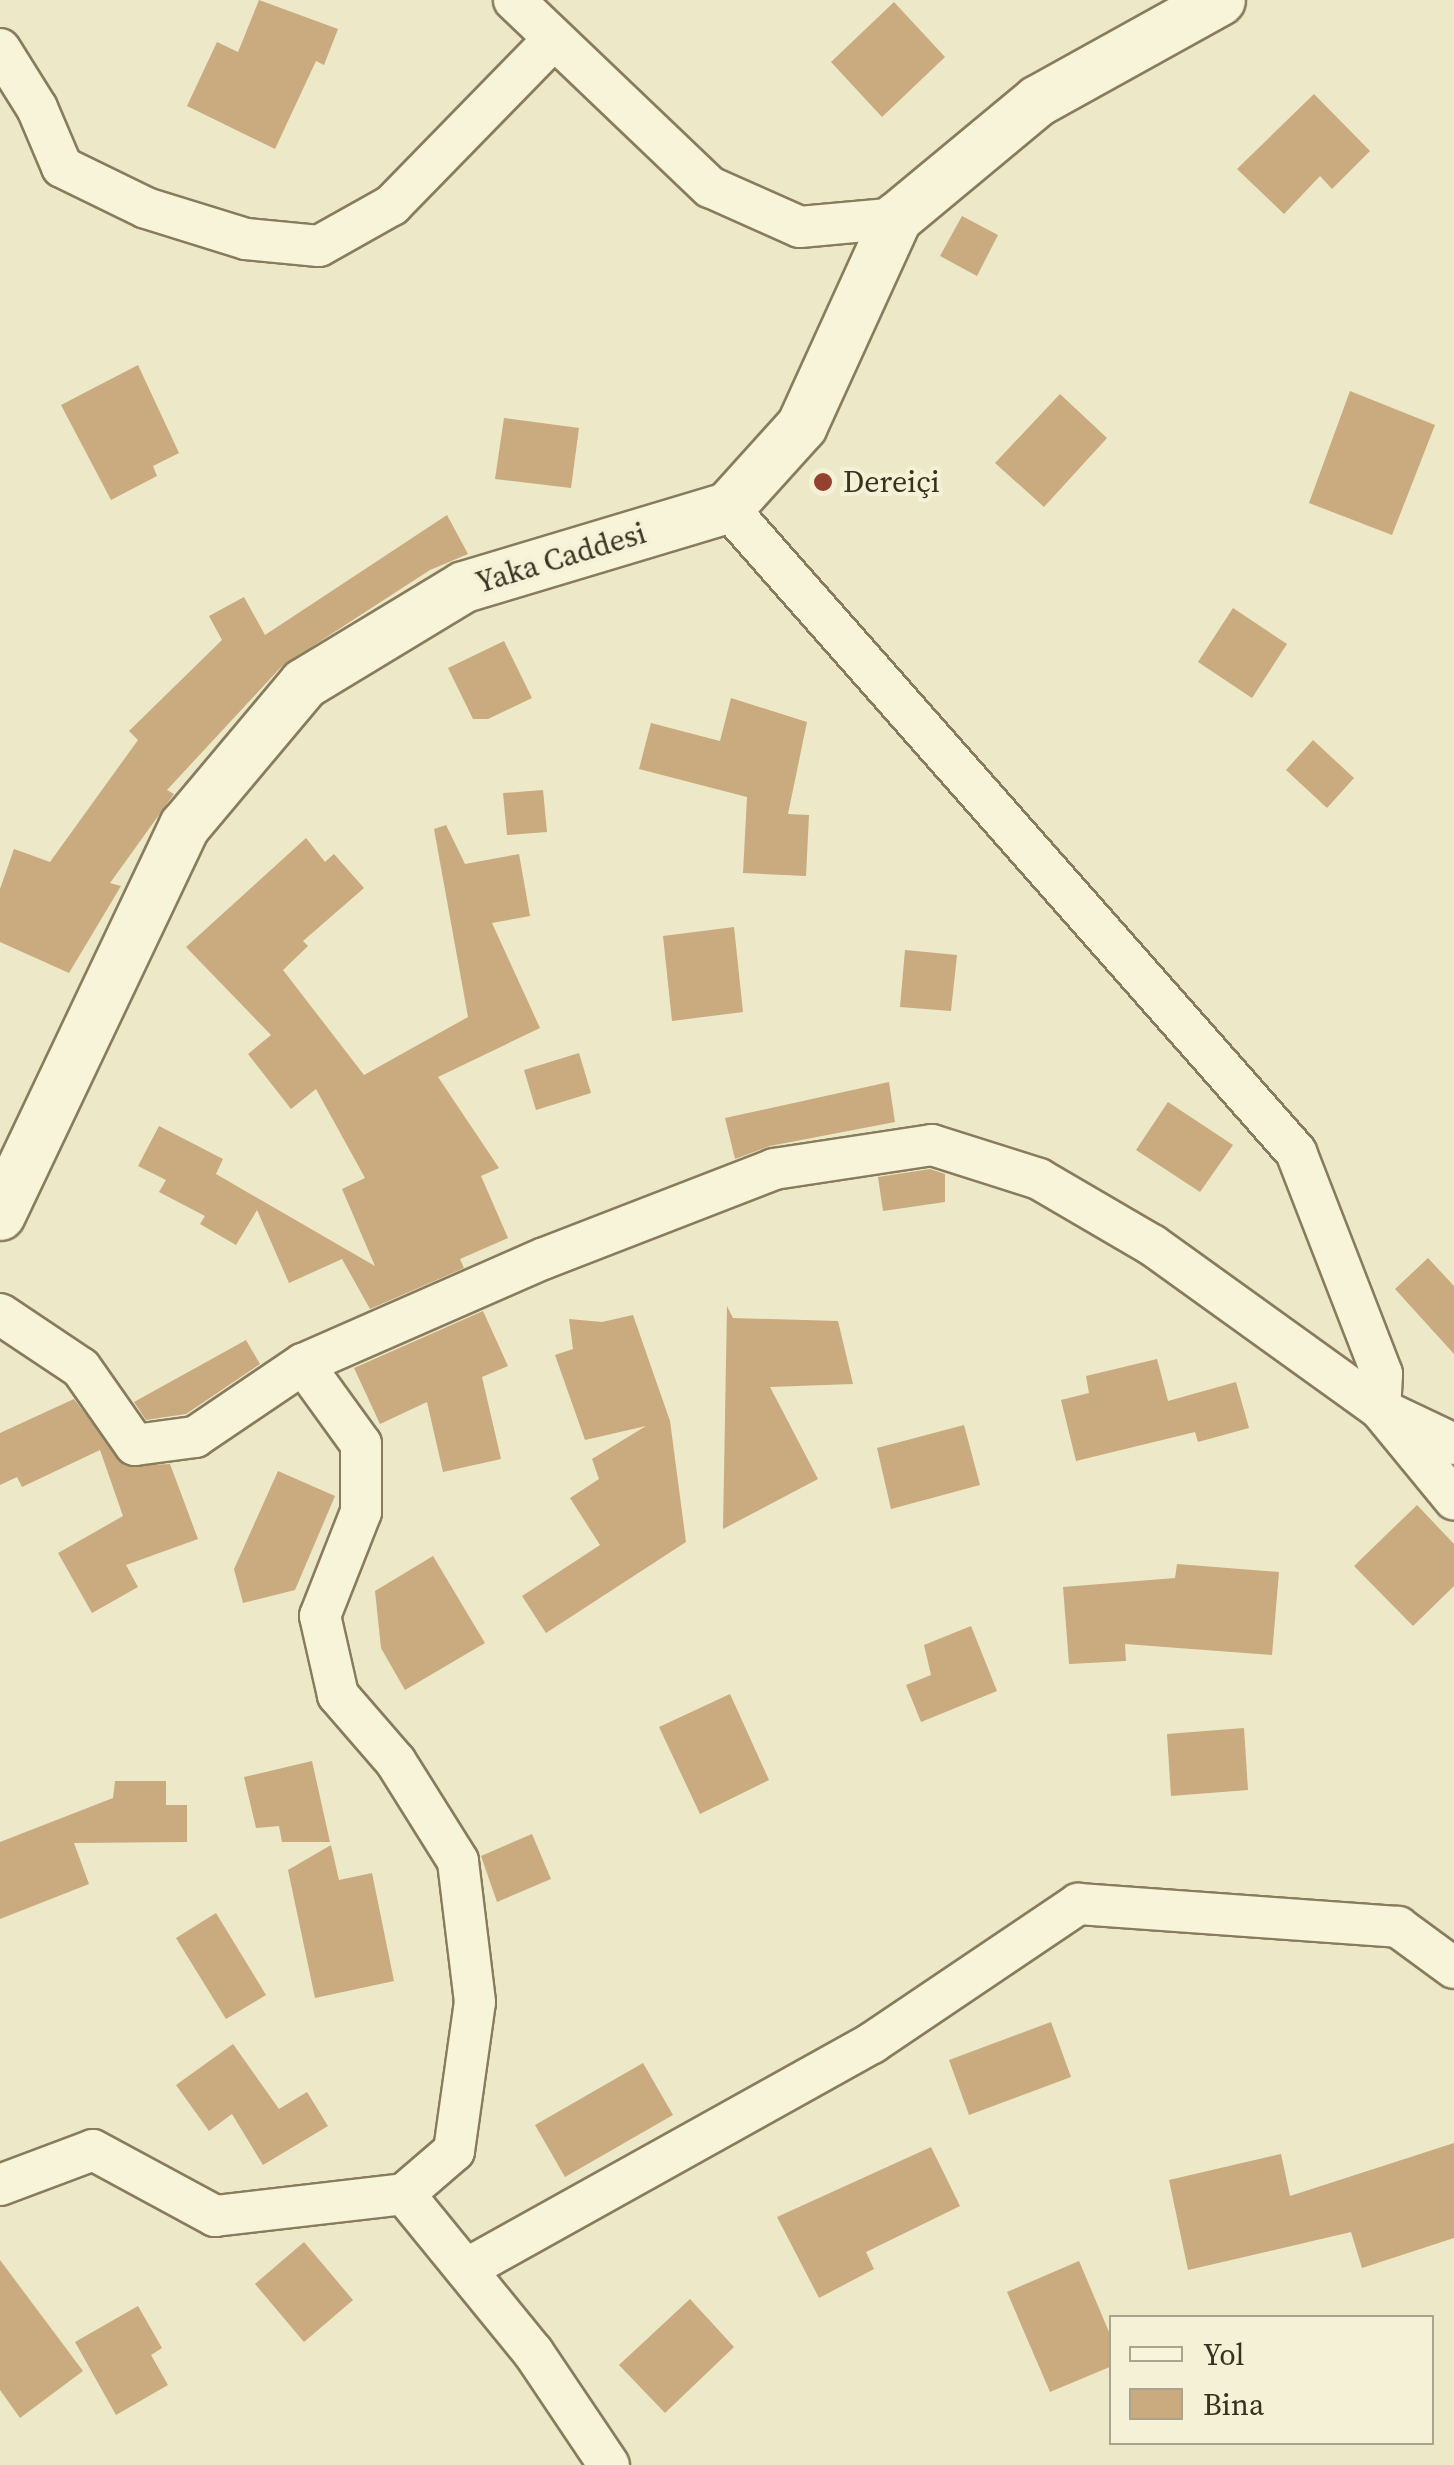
<!DOCTYPE html>
<meta charset="utf-8">
<style>
body{margin:0}
#map{position:relative;width:1454px;height:2465px;overflow:hidden;background:#ede8c7;font-family:"Source Serif 4",serif}
div>[style]{position:absolute}
[style*='--x']{left:calc(var(--x)*1px);top:calc(var(--y)*1px);width:calc(var(--w)*1px);rotate:calc(var(--a)*1deg)}
.building>*{inset:0;background:#c9ab7f}
.roads{filter:drop-shadow(2px 0 #887c5d) drop-shadow(-2px 0 #887c5d) drop-shadow(0 2px #887c5d) drop-shadow(0 -2px #887c5d)}
.minor>*{height:40px;margin:-20px;padding:0 20px;transform-origin:20px;border-radius:20px;background:#f8f4da}
.tertiary>*{height:50px;margin:-25px;padding:0 25px;transform-origin:25px;border-radius:25px;background:#f8f4da}
.dots>*{width:28px;height:28px;translate:-50% -50%;box-sizing:border-box;border:5px solid #f5f1d7;border-radius:50%}
span{translate:-50% -50%;white-space:nowrap;text-align:center;line-height:1.15;-webkit-text-stroke:8px #f5f1d7;paint-order:stroke}
.poi-label{font-size:30px;color:#393120}
.left{translate:0 -50%;text-align:left}
.street-label{font-size:30px;color:#393120}
.legend{position:absolute;left:1109px;top:2315px;width:325px;height:130px;box-sizing:border-box;background:#f5f1d7;border:2px solid #aaa48e;margin:0;padding:12px 18px;list-style:none;font-size:30px;color:#393120}
.legend li{display:flex;align-items:center;gap:20px;height:50px}
.legend b{width:50px;border:2px solid #aaa48e}
</style>
<div id="map">
<div class="building">
<div style="clip-path:polygon(259px 0,338px 29px,324px 65px,316px 61px,275px 149px,187px 106px,217px 42px,238px 52px)"></div>
<div style="clip-path:polygon(894px 2px,945px 57px,882px 117px,831px 62px)"></div>
<div style="clip-path:polygon(1314px 94px,1370px 151px,1332px 189px,1320px 176px,1284px 214px,1237px 169px)"></div>
<div style="clip-path:polygon(962px 216px,998px 235px,977px 276px,940px 256px)"></div>
<div style="clip-path:polygon(138px 365px,179px 453px,153px 466px,157px 476px,111px 500px,61px 405px)"></div>
<div style="clip-path:polygon(1350px 391px,1435px 425px,1392px 535px,1309px 503px)"></div>
<div style="clip-path:polygon(1060px 394px,1107px 438px,1044px 507px,995px 463px)"></div>
<div style="clip-path:polygon(504px 418px,579px 428px,571px 488px,495px 479px)"></div>
<div style="clip-path:polygon(447px 515px,468px 554px,430px 570px,282px 666px,167px 790px,174px 794px,110px 883px,121px 886px,69px 973px,0 942px,0 889px,14px 849px,50px 862px,138px 740px,129px 731px,222px 640px,209px 616px,244px 597px,265px 635px)"></div>
<div style="clip-path:polygon(1233px 608px,1287px 644px,1252px 698px,1198px 662px)"></div>
<div style="clip-path:polygon(504px 641px,532px 698px,488px 719px,473px 719px,448px 668px)"></div>
<div style="clip-path:polygon(731px 698px,807px 722px,788px 814px,809px 815px,806px 876px,743px 873px,747px 797px,639px 769px,651px 723px,720px 741px)"></div>
<div style="clip-path:polygon(1313px 740px,1354px 778px,1327px 808px,1286px 770px)"></div>
<div style="clip-path:polygon(543px 790px,547px 832px,507px 835px,503px 793px)"></div>
<div style="clip-path:polygon(446px 825px,465px 864px,519px 854px,530px 916px,492px 923px,540px 1028px,438px 1077px,499px 1168px,481px 1176px,508px 1238px,460px 1259px,464px 1268px,370px 1309px,342px 1259px,289px 1283px,257px 1210px,236px 1245px,200px 1224px,205px 1216px,159px 1192px,166px 1180px,138px 1166px,159px 1126px,223px 1159px,216px 1174px,375px 1266px,342px 1189px,365px 1178px,316px 1089px,291px 1109px,248px 1054px,271px 1035px,186px 947px,306px 838px,325px 862px,334px 854px,364px 888px,303px 941px,308px 946px,283px 970px,364px 1075px,468px 1017px,434px 829px)"></div>
<div style="clip-path:polygon(734px 927px,743px 1012px,672px 1021px,663px 936px)"></div>
<div style="clip-path:polygon(905px 950px,957px 955px,951px 1011px,900px 1007px)"></div>
<div style="clip-path:polygon(579px 1053px,591px 1093px,536px 1110px,524px 1070px)"></div>
<div style="clip-path:polygon(889px 1082px,895px 1122px,770px 1146px,735px 1159px,725px 1118px)"></div>
<div style="clip-path:polygon(1168px 1102px,1233px 1145px,1200px 1192px,1136px 1150px)"></div>
<div style="clip-path:polygon(930px 1169px,945px 1174px,945px 1202px,883px 1211px,878px 1177px)"></div>
<div style="clip-path:polygon(1428px 1258px,1454px 1286px,1454px 1354px,1395px 1289px)"></div>
<div style="clip-path:polygon(727px 1306px,733px 1318px,838px 1321px,853px 1384px,770px 1387px,818px 1479px,723px 1529px)"></div>
<div style="clip-path:polygon(483px 1311px,508px 1366px,482px 1377px,501px 1459px,443px 1472px,427px 1402px,380px 1424px,354px 1368px)"></div>
<div style="clip-path:polygon(633px 1315px,670px 1421px,686px 1542px,546px 1633px,522px 1596px,600px 1545px,570px 1498px,599px 1479px,592px 1459px,646px 1426px,585px 1440px,555px 1355px,573px 1349px,569px 1319px,602px 1322px)"></div>
<div style="clip-path:polygon(246px 1340px,260px 1364px,186px 1414px,146px 1420px,134px 1402px)"></div>
<div style="clip-path:polygon(1157px 1359px,1168px 1401px,1236px 1382px,1249px 1428px,1198px 1442px,1195px 1432px,1076px 1461px,1061px 1400px,1089px 1393px,1086px 1376px)"></div>
<div style="clip-path:polygon(74px 1399px,125px 1466px,170px 1464px,198px 1539px,126px 1565px,138px 1587px,92px 1613px,58px 1553px,123px 1516px,100px 1450px,22px 1487px,17px 1477px,0 1485px,0 1433px)"></div>
<div style="clip-path:polygon(964px 1425px,980px 1485px,891px 1509px,877px 1448px)"></div>
<div style="clip-path:polygon(278px 1471px,335px 1496px,295px 1590px,243px 1603px,234px 1569px)"></div>
<div style="clip-path:polygon(1417px 1505px,1454px 1544px,1454px 1586px,1413px 1626px,1354px 1566px)"></div>
<div style="clip-path:polygon(433px 1556px,485px 1643px,405px 1690px,381px 1648px,375px 1591px)"></div>
<div style="clip-path:polygon(1177px 1564px,1279px 1572px,1272px 1655px,1125px 1644px,1126px 1661px,1069px 1664px,1063px 1587px,1175px 1578px)"></div>
<div style="clip-path:polygon(971px 1626px,997px 1691px,921px 1722px,906px 1685px,931px 1675px,924px 1645px)"></div>
<div style="clip-path:polygon(730px 1694px,769px 1780px,700px 1814px,659px 1727px)"></div>
<div style="clip-path:polygon(1244px 1728px,1248px 1790px,1171px 1796px,1167px 1734px)"></div>
<div style="clip-path:polygon(312px 1761px,330px 1842px,282px 1842px,279px 1826px,256px 1828px,244px 1777px)"></div>
<div style="clip-path:polygon(115px 1781px,166px 1781px,166px 1805px,187px 1805px,187px 1842px,74px 1843px,89px 1884px,0 1919px,0 1842px,113px 1798px)"></div>
<div style="clip-path:polygon(532px 1834px,551px 1879px,497px 1902px,481px 1856px)"></div>
<div style="clip-path:polygon(331px 1845px,339px 1880px,372px 1873px,394px 1981px,315px 1998px,288px 1870px)"></div>
<div style="clip-path:polygon(216px 1913px,266px 1995px,226px 2019px,176px 1938px)"></div>
<div style="clip-path:polygon(1051px 2022px,1071px 2077px,969px 2115px,949px 2060px)"></div>
<div style="clip-path:polygon(233px 2044px,279px 2109px,307px 2092px,328px 2126px,263px 2165px,232px 2114px,209px 2131px,176px 2085px)"></div>
<div style="clip-path:polygon(643px 2063px,673px 2115px,565px 2177px,535px 2125px)"></div>
<div style="clip-path:polygon(1454px 2143px,1454px 2238px,1362px 2268px,1351px 2232px,1188px 2270px,1169px 2180px,1281px 2154px,1290px 2196px)"></div>
<div style="clip-path:polygon(931px 2147px,960px 2206px,866px 2252px,874px 2269px,819px 2298px,777px 2217px)"></div>
<div style="clip-path:polygon(304px 2242px,353px 2300px,304px 2342px,255px 2284px)"></div>
<div style="clip-path:polygon(0 2260px,83px 2371px,20px 2418px,0 2390px)"></div>
<div style="clip-path:polygon(1079px 2261px,1112px 2339px,1112px 2366px,1050px 2392px,1007px 2292px)"></div>
<div style="clip-path:polygon(690px 2299px,734px 2347px,665px 2413px,619px 2365px)"></div>
<div style="clip-path:polygon(138px 2306px,162px 2348px,151px 2355px,168px 2385px,116px 2415px,75px 2342px)"></div>
</div>
<div class="roads">
<div class="minor">
<div style="--x:514;--y:0;--w:271;--a:43.7"></div>
<div style="--x:710;--y:187;--w:98;--a:24"></div>
<div style="--x:800;--y:227;--w:97;--a:-5.3"></div>
<div style="--x:0;--y:49;--w:70;--a:57.9"></div>
<div style="--x:37;--y:108;--w:64;--a:67"></div>
<div style="--x:62;--y:167;--w:93;--a:26"></div>
<div style="--x:146;--y:208;--w:105;--a:17.2"></div>
<div style="--x:246;--y:239;--w:73;--a:5.5"></div>
<div style="--x:319;--y:246;--w:84;--a:-29.3"></div>
<div style="--x:392;--y:205;--w:229;--a:-45.7"></div>
<div style="--x:728;--y:508;--w:859;--a:48.59"></div>
<div style="--x:1296;--y:1152;--w:238;--a:68.8"></div>
<div style="--x:1382;--y:1374;--w:35;--a:93"></div>
<div style="--x:1380;--y:1409;--w:117;--a:50.6"></div>
<div style="--x:0;--y:1314;--w:97;--a:33.7"></div>
<div style="--x:81;--y:1368;--w:94;--a:55"></div>
<div style="--x:135;--y:1445;--w:61;--a:-7.6"></div>
<div style="--x:195;--y:1437;--w:130;--a:-34.1"></div>
<div style="--x:0;--y:2185;--w:99;--a:-20.6"></div>
<div style="--x:93;--y:2150;--w:139;--a:28.4"></div>
<div style="--x:215;--y:2216;--w:190;--a:-6.6"></div>
<div style="--x:404;--y:2194;--w:66;--a:-40.7"></div>
<div style="--x:454;--y:2151;--w:150;--a:-82"></div>
<div style="--x:475;--y:2002;--w:142;--a:-96.9"></div>
<div style="--x:458;--y:1861;--w:117;--a:-122.1"></div>
<div style="--x:396;--y:1762;--w:89;--a:-130.9"></div>
<div style="--x:338;--y:1695;--w:81;--a:-102.8"></div>
<div style="--x:320;--y:1616;--w:112;--a:-68.5"></div>
<div style="--x:361;--y:1512;--w:68;--a:-90"></div>
<div style="--x:361;--y:1444;--w:99;--a:-125.9"></div>
<div style="--x:303;--y:1364;--w:264;--a:-23.7"></div>
<div style="--x:545;--y:1258;--w:246;--a:-21.2"></div>
<div style="--x:774;--y:1169;--w:160;--a:-8.6"></div>
<div style="--x:932;--y:1145;--w:112;--a:17.6"></div>
<div style="--x:1039;--y:1179;--w:131;--a:30.3"></div>
<div style="--x:1152;--y:1245;--w:281;--a:35.7"></div>
<div style="--x:1380;--y:1409;--w:82;--a:25.3"></div>
<div style="--x:404;--y:2194;--w:204;--a:50.8"></div>
<div style="--x:533;--y:2352;--w:136;--a:56.1"></div>
<div style="--x:466;--y:2269;--w:465;--a:-29.1"></div>
<div style="--x:872;--y:2043;--w:249;--a:-34"></div>
<div style="--x:1078;--y:1904;--w:321;--a:4.1"></div>
<div style="--x:1398;--y:1927;--w:69;--a:36.2"></div>
</div>
<div class="tertiary">
<div style="--x:0;--y:1215;--w:431;--a:-64.6"></div>
<div style="--x:185;--y:826;--w:185;--a:-50"></div>
<div style="--x:304;--y:684;--w:187;--a:-31.2"></div>
<div style="--x:464;--y:587;--w:276;--a:-16.7"></div>
<div style="--x:728;--y:508;--w:110;--a:-47.9"></div>
<div style="--x:802;--y:426;--w:229;--a:-65.5"></div>
<div style="--x:897;--y:218;--w:183;--a:-39.7"></div>
<div style="--x:1038;--y:101;--w:208;--a:-29"></div>
</div>
</div>
<div class="dots">
<div style="left:823px;top:482px;background:#95412f"></div>
</div>
<div class="poi-label">
<span class="left" style="left:843px;top:482px">Dereiçi</span>
</div>
<div class="street-label">
<span style="left:561px;top:558px;rotate:-17deg">Yaka Caddesi</span>
</div>
<ul class="legend">
<li><b style="height:12px;background:#f8f4da"></b>Yol</li>
<li><b style="height:28px;background:#c9ab7f"></b>Bina</li>
</ul>
</div>
